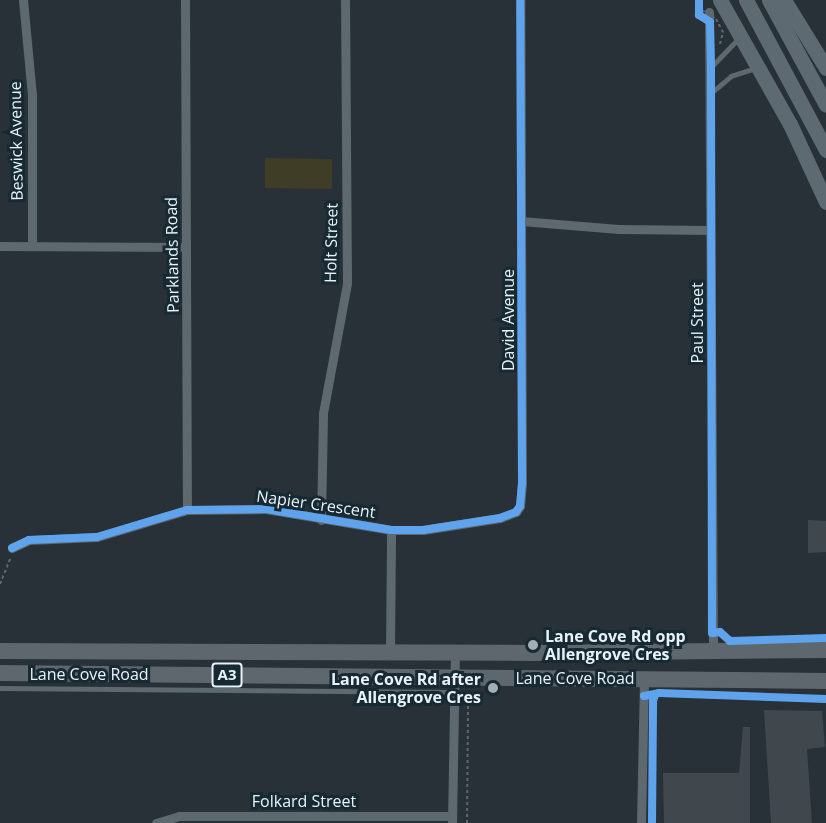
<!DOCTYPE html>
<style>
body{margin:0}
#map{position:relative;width:826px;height:823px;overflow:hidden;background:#273137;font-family:"Open Sans",sans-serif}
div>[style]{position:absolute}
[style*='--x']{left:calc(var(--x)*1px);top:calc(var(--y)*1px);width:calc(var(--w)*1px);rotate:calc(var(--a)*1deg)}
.green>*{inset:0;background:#403d27}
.building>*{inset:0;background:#40484d}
.path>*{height:2px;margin-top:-1px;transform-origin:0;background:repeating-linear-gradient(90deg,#5e686e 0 3px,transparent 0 6px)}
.lane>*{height:4.5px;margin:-2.25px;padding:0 2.25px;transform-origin:2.25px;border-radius:2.25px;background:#5d686f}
.street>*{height:9px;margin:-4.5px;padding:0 4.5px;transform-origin:4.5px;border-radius:4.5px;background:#5d686f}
.primary>*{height:15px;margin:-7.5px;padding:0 7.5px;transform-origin:7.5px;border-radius:7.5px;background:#5d6a71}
.highway>*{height:16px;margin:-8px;padding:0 8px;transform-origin:8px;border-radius:8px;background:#5d676d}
.path-bridge>*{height:2px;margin-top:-1px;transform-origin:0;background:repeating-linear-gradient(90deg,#5e686e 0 3px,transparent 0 6px)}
.cycleway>*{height:8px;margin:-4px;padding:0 4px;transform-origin:4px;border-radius:4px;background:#60a3ed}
.dots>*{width:16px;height:16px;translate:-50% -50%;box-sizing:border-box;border:3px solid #172932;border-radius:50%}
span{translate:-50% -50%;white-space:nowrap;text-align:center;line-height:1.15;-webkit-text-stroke:6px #172932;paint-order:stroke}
.shield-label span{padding:2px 4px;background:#172932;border:2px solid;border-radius:4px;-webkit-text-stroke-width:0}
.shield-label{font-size:15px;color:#e8f3f9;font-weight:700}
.street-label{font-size:16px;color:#e8f3f9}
.poi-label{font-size:16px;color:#e8f3f9;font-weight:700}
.left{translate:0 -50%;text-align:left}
.right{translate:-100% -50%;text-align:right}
</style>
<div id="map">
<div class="green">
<div style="clip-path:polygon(265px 158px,332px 159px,332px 189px,265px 188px)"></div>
</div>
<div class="building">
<div style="clip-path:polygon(808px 520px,826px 521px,826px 552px,808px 553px)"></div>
<div style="clip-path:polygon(764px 710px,822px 711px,825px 747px,807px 749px,812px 823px,771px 823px)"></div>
<div style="clip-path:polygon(743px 727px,750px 727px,750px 823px,664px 823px,663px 773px,739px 773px)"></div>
</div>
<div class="path">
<div style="--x:720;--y:44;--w:12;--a:-76"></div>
<div style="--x:0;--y:584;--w:29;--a:-68"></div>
<div style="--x:467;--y:823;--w:124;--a:-89.5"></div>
</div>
<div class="lane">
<div style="--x:711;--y:67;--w:40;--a:-46"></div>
<div style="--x:711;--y:93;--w:26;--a:-40"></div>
<div style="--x:731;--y:76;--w:26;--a:-18"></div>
<div style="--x:0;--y:688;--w:455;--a:0.5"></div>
</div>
<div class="street">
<div style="--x:23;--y:0;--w:95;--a:84.6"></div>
<div style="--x:32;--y:95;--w:151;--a:90"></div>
<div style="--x:185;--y:0;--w:510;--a:89.78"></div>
<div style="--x:709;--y:12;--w:639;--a:89.64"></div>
<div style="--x:521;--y:221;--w:98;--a:4.7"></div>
<div style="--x:619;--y:229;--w:91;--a:0.6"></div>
<div style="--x:0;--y:246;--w:186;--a:0.3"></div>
<div style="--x:321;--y:520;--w:107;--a:-88.9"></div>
<div style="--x:323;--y:413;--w:132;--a:-79.5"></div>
<div style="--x:347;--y:283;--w:283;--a:-90.4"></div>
<div style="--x:12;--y:548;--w:19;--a:-25"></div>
<div style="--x:29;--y:540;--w:68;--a:-2.5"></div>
<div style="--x:97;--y:537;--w:94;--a:-16.7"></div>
<div style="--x:187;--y:510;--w:79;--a:-0.7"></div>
<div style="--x:266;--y:509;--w:127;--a:9.5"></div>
<div style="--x:391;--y:530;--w:32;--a:0"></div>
<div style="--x:423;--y:530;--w:78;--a:-8.9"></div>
<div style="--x:500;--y:518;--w:17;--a:-21"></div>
<div style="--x:516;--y:512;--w:7;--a:-56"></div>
<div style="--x:520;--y:506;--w:23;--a:-85"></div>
<div style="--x:522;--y:483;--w:483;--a:-90.2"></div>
<div style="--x:390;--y:653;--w:123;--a:-89.5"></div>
<div style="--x:156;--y:823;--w:24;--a:-17"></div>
<div style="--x:179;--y:816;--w:273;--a:0"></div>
<div style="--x:452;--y:823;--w:171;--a:-89"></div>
<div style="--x:641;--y:823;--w:144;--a:-88.8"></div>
</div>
<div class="primary">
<div style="--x:720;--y:0;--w:142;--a:60.6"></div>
<div style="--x:790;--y:124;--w:86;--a:65.2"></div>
<div style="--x:746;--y:0;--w:170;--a:61.9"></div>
<div style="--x:769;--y:0;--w:119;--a:61.5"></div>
<div style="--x:784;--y:0;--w:80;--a:58.3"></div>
</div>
<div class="highway">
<div style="--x:0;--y:651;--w:533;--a:0.21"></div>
<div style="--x:533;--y:653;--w:293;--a:-0.6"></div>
<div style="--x:0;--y:673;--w:826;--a:0.55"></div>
</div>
<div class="path-bridge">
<div style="--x:701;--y:0;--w:10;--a:84"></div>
<div style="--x:702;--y:10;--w:17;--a:33"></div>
<div style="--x:716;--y:19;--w:15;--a:62"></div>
</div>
<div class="cycleway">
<div style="--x:699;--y:0;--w:15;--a:90"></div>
<div style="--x:699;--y:15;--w:13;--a:32"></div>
<div style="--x:710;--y:22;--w:45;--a:88.7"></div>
<div style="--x:711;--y:67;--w:566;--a:89.9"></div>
<div style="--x:712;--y:633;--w:8;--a:-7"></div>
<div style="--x:720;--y:632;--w:13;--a:42"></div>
<div style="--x:730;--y:641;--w:96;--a:-1.8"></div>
<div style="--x:12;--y:548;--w:19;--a:-25"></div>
<div style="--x:29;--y:540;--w:68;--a:-2.5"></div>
<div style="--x:97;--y:537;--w:94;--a:-16.7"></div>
<div style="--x:187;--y:510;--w:79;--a:-0.7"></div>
<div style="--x:266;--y:509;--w:127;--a:9.5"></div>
<div style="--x:391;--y:530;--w:32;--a:0"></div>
<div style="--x:423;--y:530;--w:78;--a:-8.9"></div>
<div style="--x:500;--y:518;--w:17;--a:-21"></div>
<div style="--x:516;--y:512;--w:7;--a:-56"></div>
<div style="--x:520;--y:506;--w:23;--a:-85"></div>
<div style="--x:522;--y:483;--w:483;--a:-90.2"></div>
<div style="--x:644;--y:696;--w:15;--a:-11"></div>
<div style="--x:659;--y:693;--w:167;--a:2.1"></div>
<div style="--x:652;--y:823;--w:122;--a:-89.5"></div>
<div style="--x:653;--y:701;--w:6;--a:-72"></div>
</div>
<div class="dots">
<div style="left:533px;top:645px;background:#a4afb5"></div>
<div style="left:493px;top:688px;background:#a4afb5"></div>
</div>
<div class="shield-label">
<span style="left:227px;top:675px">A3</span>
</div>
<div class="street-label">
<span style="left:16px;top:141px;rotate:-91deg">Beswick Avenue</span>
<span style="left:331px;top:243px;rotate:-89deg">Holt Street</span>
<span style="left:172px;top:255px;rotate:-91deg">Parklands Road</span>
<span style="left:508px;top:320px;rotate:-90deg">David Avenue</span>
<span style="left:697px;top:323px;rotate:-90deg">Paul Street</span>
<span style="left:316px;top:504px;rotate:8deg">Napier Crescent</span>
<span style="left:89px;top:674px">Lane Cove Road</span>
<span style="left:575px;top:678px">Lane Cove Road</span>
<span style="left:304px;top:801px">Folkard Street</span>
</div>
<div class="poi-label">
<span class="left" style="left:545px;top:645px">Lane Cove Rd opp<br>Allengrove Cres</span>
<span class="right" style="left:481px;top:688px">Lane Cove Rd after<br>Allengrove Cres</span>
</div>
</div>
